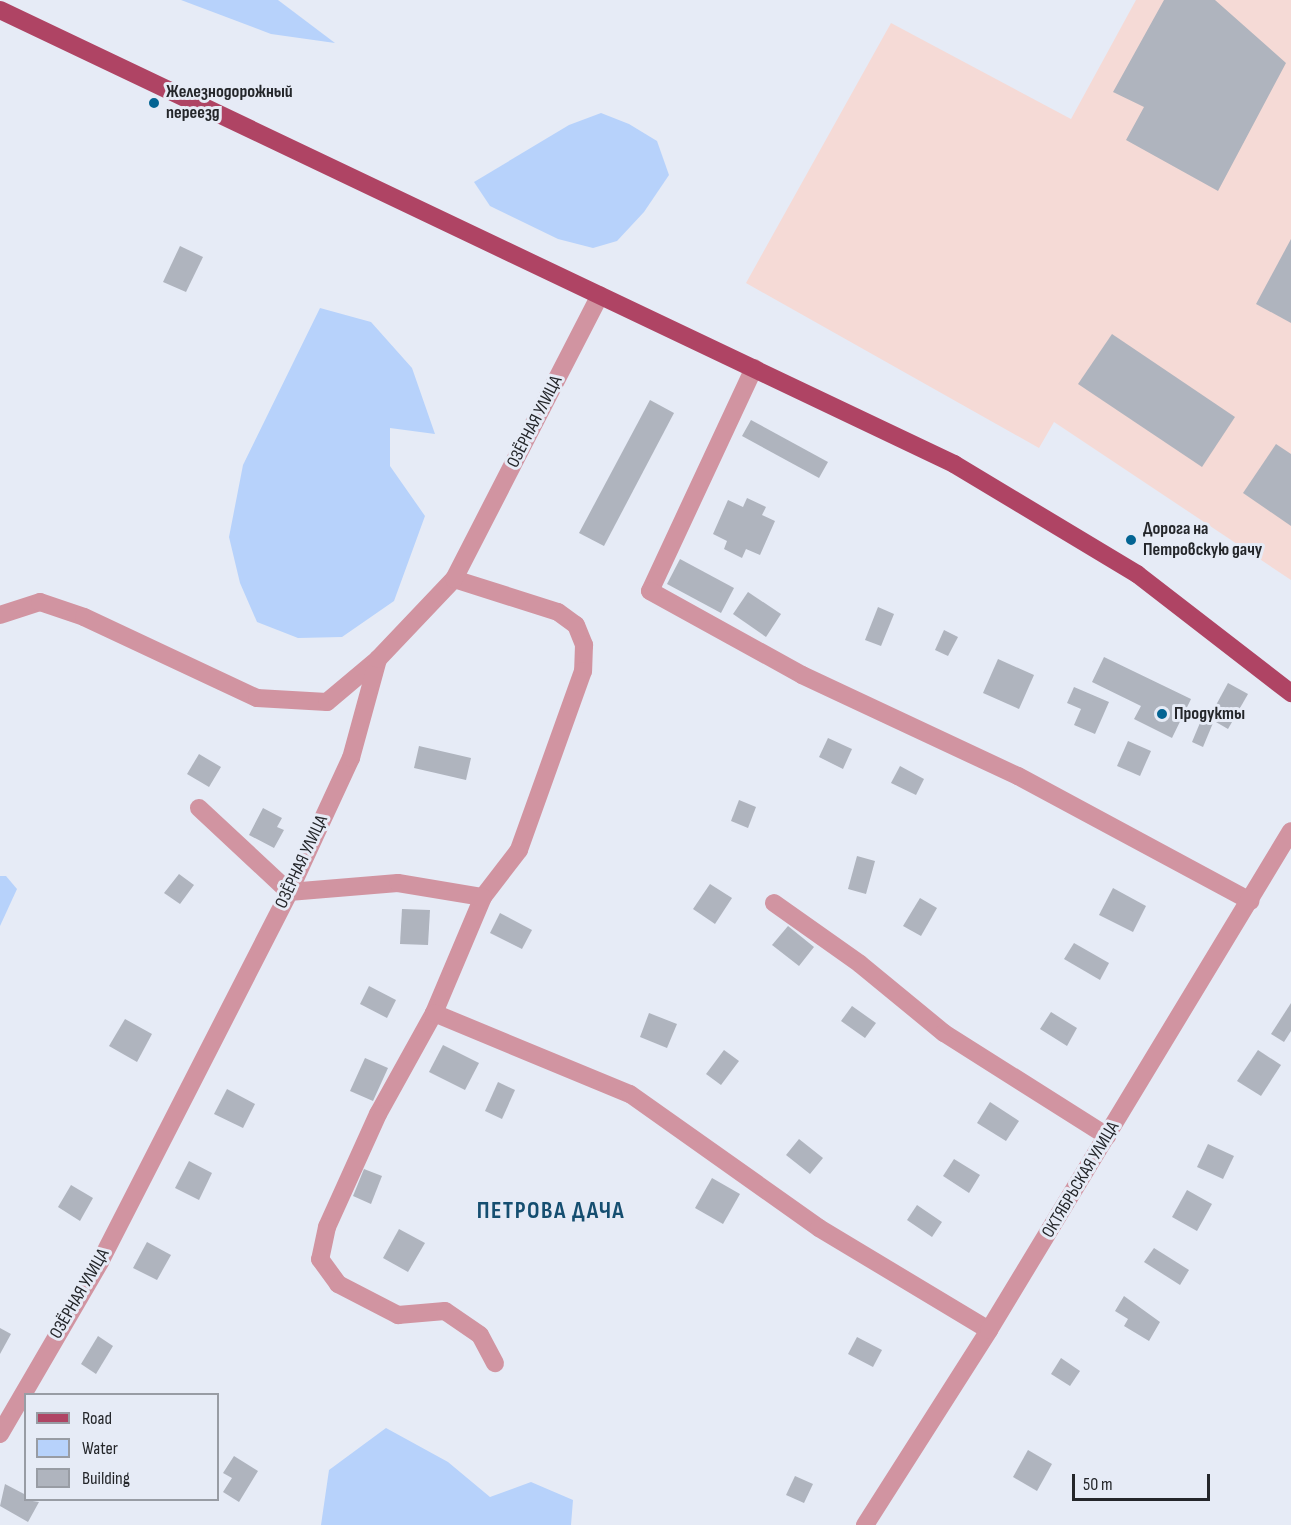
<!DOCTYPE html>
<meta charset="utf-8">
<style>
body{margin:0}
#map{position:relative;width:1291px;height:1525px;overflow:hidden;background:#e6ebf6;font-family:"Sofia Sans Condensed",sans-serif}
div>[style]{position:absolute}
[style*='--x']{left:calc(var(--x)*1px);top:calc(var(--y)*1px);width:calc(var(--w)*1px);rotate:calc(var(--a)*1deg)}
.industrial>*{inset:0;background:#f5dad6}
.water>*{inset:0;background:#b7d2fb}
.building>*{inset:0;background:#afb4be}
.minor>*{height:18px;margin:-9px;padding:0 9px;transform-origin:9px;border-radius:9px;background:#d194a1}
.major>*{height:18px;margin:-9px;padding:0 9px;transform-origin:9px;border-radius:9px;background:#af4464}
.dots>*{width:16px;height:16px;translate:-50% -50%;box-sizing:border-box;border:3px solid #e6ebf6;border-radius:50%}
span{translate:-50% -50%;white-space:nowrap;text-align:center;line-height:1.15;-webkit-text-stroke:6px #e6ebf6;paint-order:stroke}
.poi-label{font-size:18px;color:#24262a;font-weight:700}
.left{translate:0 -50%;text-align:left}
.street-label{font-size:18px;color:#24262a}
.district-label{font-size:24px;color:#154e70;font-weight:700;letter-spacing:1.5px}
.legend{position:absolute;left:24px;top:1393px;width:195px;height:108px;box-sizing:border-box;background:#e6ebf6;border:2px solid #989ca4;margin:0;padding:8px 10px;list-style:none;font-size:18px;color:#24262a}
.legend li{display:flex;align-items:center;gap:12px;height:30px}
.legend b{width:30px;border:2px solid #989ca4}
.scale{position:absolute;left:1072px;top:1474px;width:138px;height:27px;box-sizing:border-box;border:3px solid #24262a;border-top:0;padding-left:8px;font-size:18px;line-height:21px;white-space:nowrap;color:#24262a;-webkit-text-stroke:4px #e6ebf6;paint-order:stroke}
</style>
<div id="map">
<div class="industrial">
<div style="clip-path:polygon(1136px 0,1291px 0,1291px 580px,1054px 422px,1039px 448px,746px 283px,891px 23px,1071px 119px)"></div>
</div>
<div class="water">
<div style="clip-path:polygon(181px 0,278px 0,335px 43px,271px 34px)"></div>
<div style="clip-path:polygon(601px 113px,629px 124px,657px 141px,669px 175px,644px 212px,617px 241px,593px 248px,558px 239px,490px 206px,474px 182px,569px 125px)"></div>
<div style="clip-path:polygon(320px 308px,371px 322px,412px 368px,435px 434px,390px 428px,390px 466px,425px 516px,394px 601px,342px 637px,298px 638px,257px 622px,240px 583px,229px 537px,243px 465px)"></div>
<div style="clip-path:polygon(0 876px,6px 876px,17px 889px,0 926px)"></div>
<div style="clip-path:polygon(386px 1428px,448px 1462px,490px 1497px,531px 1482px,573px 1500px,571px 1525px,321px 1525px,329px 1470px)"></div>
</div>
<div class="building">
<div style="clip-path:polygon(1164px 0,1215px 0,1286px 63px,1218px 191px,1126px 140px,1144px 107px,1113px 92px)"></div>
<div style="clip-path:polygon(1291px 239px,1291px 323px,1256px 304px)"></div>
<div style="clip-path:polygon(180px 246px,203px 257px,186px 292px,163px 282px)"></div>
<div style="clip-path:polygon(1112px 334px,1235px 417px,1202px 467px,1078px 384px)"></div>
<div style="clip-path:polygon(650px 400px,674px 413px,604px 546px,579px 533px)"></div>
<div style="clip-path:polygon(751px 420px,828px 462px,819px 478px,742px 436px)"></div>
<div style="clip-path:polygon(1276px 444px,1291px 454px,1291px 526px,1243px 493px)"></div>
<div style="clip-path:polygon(747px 498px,766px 507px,762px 515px,775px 521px,760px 555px,746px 549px,742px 558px,724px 549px,727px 541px,713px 534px,728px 500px,743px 507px)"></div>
<div style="clip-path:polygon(680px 559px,734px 588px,721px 613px,667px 584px)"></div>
<div style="clip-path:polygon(748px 592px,781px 614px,766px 637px,733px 614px)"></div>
<div style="clip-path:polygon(878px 607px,894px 614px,881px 646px,865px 640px)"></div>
<div style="clip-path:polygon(944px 630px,958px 637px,948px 656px,935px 650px)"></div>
<div style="clip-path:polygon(1104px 657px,1191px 699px,1172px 738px,1134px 719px,1141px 706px,1092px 682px)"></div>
<div style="clip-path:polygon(998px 659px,1034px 675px,1019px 709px,983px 693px)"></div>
<div style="clip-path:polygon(1228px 683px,1248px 694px,1228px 729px,1209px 718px)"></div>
<div style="clip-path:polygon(1074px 687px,1109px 702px,1095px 734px,1074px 725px,1081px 709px,1067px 703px)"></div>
<div style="clip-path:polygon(1202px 718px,1213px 723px,1203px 747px,1192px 742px)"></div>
<div style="clip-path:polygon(828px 738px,852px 749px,843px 769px,819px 757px)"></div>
<div style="clip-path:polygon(1128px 741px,1151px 751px,1140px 776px,1117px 766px)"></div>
<div style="clip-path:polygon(419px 746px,471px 758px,466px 780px,414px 768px)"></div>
<div style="clip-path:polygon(199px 754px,221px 767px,209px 787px,187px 774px)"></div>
<div style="clip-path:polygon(900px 766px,924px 779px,916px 795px,891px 783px)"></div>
<div style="clip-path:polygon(739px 800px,756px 807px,748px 828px,731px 821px)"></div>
<div style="clip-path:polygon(263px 808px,282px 818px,277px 827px,284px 830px,274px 848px,249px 835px)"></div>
<div style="clip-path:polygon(857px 856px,875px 861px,866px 894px,848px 889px)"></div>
<div style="clip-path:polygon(179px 874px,194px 885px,180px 904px,164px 893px)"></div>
<div style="clip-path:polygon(710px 884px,732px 898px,715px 924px,693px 909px)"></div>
<div style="clip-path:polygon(1113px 888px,1146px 906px,1133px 932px,1099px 915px)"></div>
<div style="clip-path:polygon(920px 898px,937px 908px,921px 936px,903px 926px)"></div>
<div style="clip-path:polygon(402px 909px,430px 910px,428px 945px,400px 944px)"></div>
<div style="clip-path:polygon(500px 913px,532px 930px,522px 949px,490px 933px)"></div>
<div style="clip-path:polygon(788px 926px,814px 947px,799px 966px,772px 945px)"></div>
<div style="clip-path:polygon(1074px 943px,1109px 963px,1100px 980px,1064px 959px)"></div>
<div style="clip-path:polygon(369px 986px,396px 1000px,387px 1018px,360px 1004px)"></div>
<div style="clip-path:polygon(1291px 1003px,1291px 1031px,1284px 1042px,1271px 1034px)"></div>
<div style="clip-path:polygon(852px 1006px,876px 1023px,865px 1038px,841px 1021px)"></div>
<div style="clip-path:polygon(1051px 1012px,1077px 1028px,1067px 1046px,1040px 1029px)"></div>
<div style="clip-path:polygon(649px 1013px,677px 1024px,667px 1048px,640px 1037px)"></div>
<div style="clip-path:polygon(125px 1019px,152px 1034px,137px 1062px,109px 1046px)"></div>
<div style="clip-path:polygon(443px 1045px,479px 1063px,465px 1090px,429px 1072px)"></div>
<div style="clip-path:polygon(724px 1050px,739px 1061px,721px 1085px,706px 1074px)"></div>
<div style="clip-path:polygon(1258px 1050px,1281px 1065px,1261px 1096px,1237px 1081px)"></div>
<div style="clip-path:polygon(365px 1058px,388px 1068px,373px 1101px,350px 1091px)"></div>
<div style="clip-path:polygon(498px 1082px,515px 1090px,502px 1119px,485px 1111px)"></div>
<div style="clip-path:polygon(227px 1089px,255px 1104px,243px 1128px,214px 1114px)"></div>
<div style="clip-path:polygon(990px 1102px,1019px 1121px,1006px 1141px,977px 1123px)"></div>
<div style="clip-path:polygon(799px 1139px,823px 1158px,810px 1174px,786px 1155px)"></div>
<div style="clip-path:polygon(1208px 1144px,1234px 1156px,1223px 1179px,1197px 1167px)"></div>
<div style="clip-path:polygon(954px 1159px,980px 1175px,969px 1193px,943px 1176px)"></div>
<div style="clip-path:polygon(189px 1161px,212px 1173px,199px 1200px,175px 1188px)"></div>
<div style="clip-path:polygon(364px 1169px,382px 1176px,371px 1204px,353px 1196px)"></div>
<div style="clip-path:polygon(712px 1178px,740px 1194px,723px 1224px,695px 1208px)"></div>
<div style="clip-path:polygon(71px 1185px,93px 1198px,80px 1221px,58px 1207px)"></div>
<div style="clip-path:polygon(1187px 1190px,1212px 1204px,1197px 1231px,1172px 1217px)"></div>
<div style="clip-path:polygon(917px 1205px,942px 1222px,932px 1237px,907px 1220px)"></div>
<div style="clip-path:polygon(399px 1229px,425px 1243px,408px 1272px,383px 1258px)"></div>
<div style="clip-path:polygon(147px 1242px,171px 1255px,157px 1280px,133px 1268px)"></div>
<div style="clip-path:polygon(1154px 1248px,1189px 1270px,1180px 1285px,1144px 1262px)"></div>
<div style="clip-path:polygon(1124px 1296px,1160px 1322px,1149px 1341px,1124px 1326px,1128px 1319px,1115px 1311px)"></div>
<div style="clip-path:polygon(0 1328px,11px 1334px,0 1354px)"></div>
<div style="clip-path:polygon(98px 1336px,113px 1346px,96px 1374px,81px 1364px)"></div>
<div style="clip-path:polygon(857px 1337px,882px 1350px,873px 1367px,848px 1354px)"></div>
<div style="clip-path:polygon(1061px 1358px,1080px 1371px,1070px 1386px,1051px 1374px)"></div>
<div style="clip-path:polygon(1028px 1450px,1052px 1464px,1037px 1491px,1013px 1477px)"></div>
<div style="clip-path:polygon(234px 1456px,258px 1471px,239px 1502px,223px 1492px,232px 1478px,223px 1473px)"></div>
<div style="clip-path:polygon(795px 1476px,813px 1484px,804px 1503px,786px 1495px)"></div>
<div style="clip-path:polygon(5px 1484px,26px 1495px,26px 1500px,39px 1502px,28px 1522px,0 1506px)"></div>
</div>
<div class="minor">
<div style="--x:754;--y:368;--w:246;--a:115"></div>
<div style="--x:650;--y:591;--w:174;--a:28.9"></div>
<div style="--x:802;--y:675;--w:238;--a:25.1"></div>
<div style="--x:1018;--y:776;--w:264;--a:28.3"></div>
<div style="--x:454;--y:579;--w:109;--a:17.6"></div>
<div style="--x:558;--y:612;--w:22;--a:36"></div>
<div style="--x:576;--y:625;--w:22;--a:68"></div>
<div style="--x:584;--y:645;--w:26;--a:92"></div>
<div style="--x:583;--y:671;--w:190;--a:109.7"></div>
<div style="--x:519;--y:850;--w:59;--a:127.5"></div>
<div style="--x:483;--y:897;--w:126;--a:112.9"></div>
<div style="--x:434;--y:1013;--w:115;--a:119"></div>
<div style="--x:378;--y:1114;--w:124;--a:114.3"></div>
<div style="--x:327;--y:1227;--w:33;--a:102"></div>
<div style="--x:320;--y:1259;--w:31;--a:54"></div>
<div style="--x:338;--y:1284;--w:68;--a:27.3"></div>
<div style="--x:398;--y:1315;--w:47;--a:-4.9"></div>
<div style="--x:445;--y:1311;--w:42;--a:34.4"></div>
<div style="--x:480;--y:1335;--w:32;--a:62"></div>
<div style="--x:0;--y:615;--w:42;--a:-18"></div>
<div style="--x:40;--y:602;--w:46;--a:18.8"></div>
<div style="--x:84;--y:617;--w:191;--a:25.1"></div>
<div style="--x:257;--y:698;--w:70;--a:3.3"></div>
<div style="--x:327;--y:702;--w:67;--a:-40.1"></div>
<div style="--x:199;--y:808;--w:123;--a:43"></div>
<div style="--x:289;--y:892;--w:109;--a:-4.7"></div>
<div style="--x:398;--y:883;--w:86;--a:9.4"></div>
<div style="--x:774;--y:903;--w:105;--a:35.3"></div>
<div style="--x:860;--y:964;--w:109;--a:39.4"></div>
<div style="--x:944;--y:1033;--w:193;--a:32.3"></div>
<div style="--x:434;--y:1013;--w:212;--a:22.5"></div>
<div style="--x:630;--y:1094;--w:232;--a:35.3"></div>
<div style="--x:819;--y:1228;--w:198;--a:31"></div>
<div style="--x:0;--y:1434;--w:199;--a:-59.8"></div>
<div style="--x:100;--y:1262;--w:415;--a:-62.9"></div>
<div style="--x:289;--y:892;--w:148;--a:-65.2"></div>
<div style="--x:351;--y:758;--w:103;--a:-74.7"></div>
<div style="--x:378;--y:659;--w:110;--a:-46.5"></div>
<div style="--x:454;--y:579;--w:319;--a:-62.8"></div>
<div style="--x:865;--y:1525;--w:231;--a:-57.5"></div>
<div style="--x:989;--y:1330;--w:583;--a:-58.82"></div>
</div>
<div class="major">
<div style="--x:0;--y:10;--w:1057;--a:25.45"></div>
<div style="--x:954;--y:464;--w:214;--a:31"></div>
<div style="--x:1137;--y:574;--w:195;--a:37.7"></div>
</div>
<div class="dots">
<div style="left:154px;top:103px;background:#036493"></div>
<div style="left:1131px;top:540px;background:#036493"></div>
<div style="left:1162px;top:714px;background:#036493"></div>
</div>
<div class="poi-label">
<span class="left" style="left:166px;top:103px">Железнодорожный<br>переезд</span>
<span class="left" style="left:1143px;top:540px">Дорога на<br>Петровскую дачу</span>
<span class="left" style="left:1174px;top:714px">Продукты</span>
</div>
<div class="street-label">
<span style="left:535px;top:422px;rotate:-63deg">ОЗЁРНАЯ УЛИЦА</span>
<span style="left:302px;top:862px;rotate:-65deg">ОЗЁРНАЯ УЛИЦА</span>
<span style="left:1081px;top:1180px;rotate:-59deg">ОКТЯБРЬСКАЯ УЛИЦА</span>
<span style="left:80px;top:1294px;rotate:-60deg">ОЗЁРНАЯ УЛИЦА</span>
</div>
<div class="district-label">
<span style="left:551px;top:1211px">ПЕТРОВА ДАЧА</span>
</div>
<ul class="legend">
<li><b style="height:8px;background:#af4464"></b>Road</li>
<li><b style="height:16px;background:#b7d2fb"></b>Water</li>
<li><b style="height:16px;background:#afb4be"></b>Building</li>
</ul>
<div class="scale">50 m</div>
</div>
